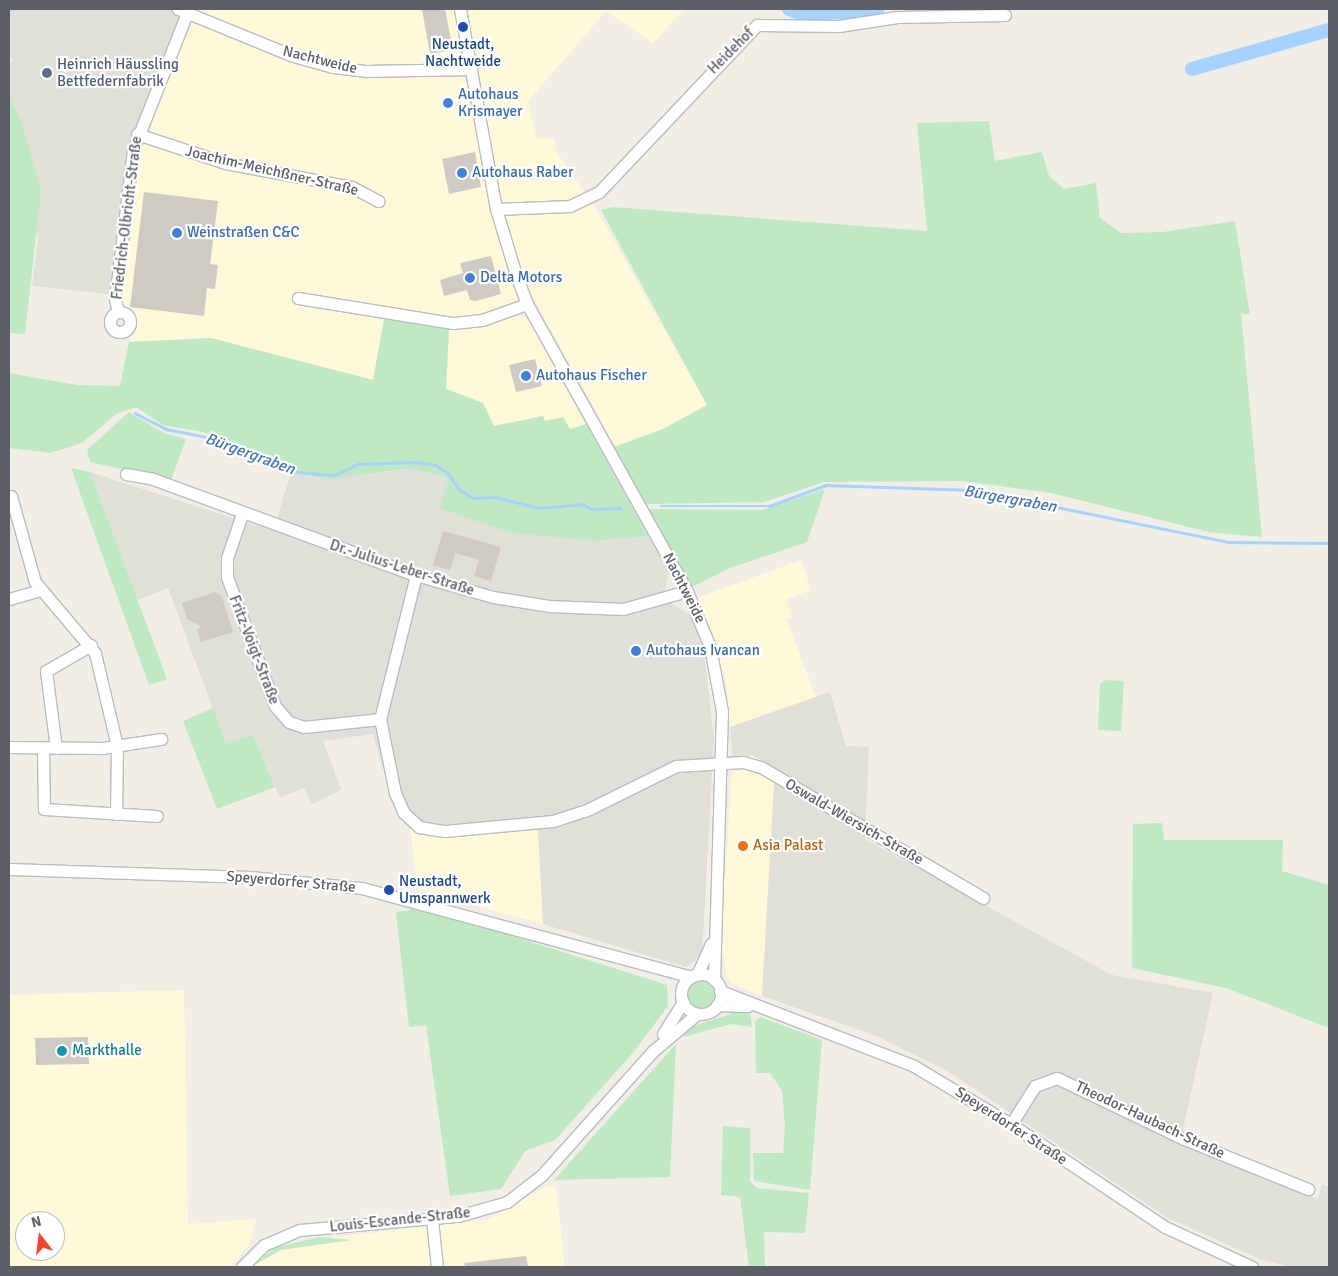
<!DOCTYPE html>
<meta charset="utf-8">
<style>
body{margin:0}
#map{position:relative;width:1338px;height:1276px;overflow:hidden;background:#f0eee5;font-family:Signika,sans-serif}
div>[style]{position:absolute}
[style*='--x']{left:calc(var(--x)*1px);top:calc(var(--y)*1px);width:calc(var(--w)*1px);rotate:calc(var(--a)*1deg)}
.commercial>*{inset:0;background:#fff9da}
.industrial>*{inset:0;background:#e0e0d9}
.green>*{inset:0;background:#bfe9c2}
.round{border-radius:50%}
.stream>*{height:2.5px;margin:-1.25px;padding:0 1.25px;transform-origin:1.25px;border-radius:1.25px;background:#a5d2ff}
.river>*{height:14px;margin:-7px;padding:0 7px;transform-origin:7px;border-radius:7px;background:#a5d2ff}
.building>*{inset:0;background:#cdcbc3}
.roads{filter:drop-shadow(1px 0 #b9bcc1) drop-shadow(-1px 0 #b9bcc1) drop-shadow(0 1px #b9bcc1) drop-shadow(0 -1px #b9bcc1)}
.minor>*{height:11px;margin:-5.5px;padding:0 5.5px;transform-origin:5.5px;border-radius:5.5px;background:#fff}
.minor>.ring{margin:-5.5px;padding:0;box-sizing:content-box;background:none;border:11px solid #fff;border-radius:50%}
.dots>*{width:14px;height:14px;translate:-50% -50%;box-sizing:border-box;border:2px solid #fff;border-radius:50%}
span{translate:-50% -50%;white-space:nowrap;text-align:center;line-height:1.15;-webkit-text-stroke:4.5px #fff;paint-order:stroke}
.transit-label{font-size:15px;color:#164399}
.left{translate:0 -50%;text-align:left}
.street-label{font-size:15px;color:#5c6066}
.service-label{font-size:15px;color:#4e5e75}
.shop-label{font-size:15px;color:#366cbe}
.food-label{font-size:15px;color:#c56008}
.culture-label{font-size:15px;color:#0d838f}
.water-label{font-size:16px;color:#3d75c3;font-style:italic}
.frame{position:absolute;inset:0;border:10px solid #5c6066;pointer-events:none}
.north{position:absolute;left:15px;top:1211px;width:50px;height:50px;box-sizing:border-box;background:#fff;border:1px solid #bebfc2;border-radius:50%;rotate:345deg;font-size:14px;font-weight:700;line-height:20px;text-align:center;color:#5c6066}
.north::after{content:'';display:block;margin:auto;width:18px;height:22px;background:#f54426;clip-path:polygon(50% 0,100% 100%,50% 72%,0 100%)}
</style>
<div id="map">
<div class="commercial">
<div style="clip-path:polygon(194px 9px,684px 9px,653px 43px,606px 11px,528px 101px,536px 138px,554px 138px,556px 151px,599px 214px,707px 405px,663px 429px,615px 446px,533px 297px,486px 314px,451px 318px,386px 307px,374px 380px,211px 338px,129px 342px,134px 320px,118px 295px,145px 125px)"></div>
<div style="clip-path:polygon(512px 316px,524px 317px,531px 324px,586px 424px,570px 429px,544px 421px,543px 416px,494px 426px,483px 403px,446px 389px,449px 329px,473px 328px)"></div>
<div style="clip-path:polygon(801px 560px,811px 590px,787px 599px,792px 617px,786px 619px,816px 697px,730px 727px,726px 681px,697px 598px)"></div>
<div style="clip-path:polygon(753px 756px,775px 767px,762px 996px,732px 984px,726px 974px,721px 935px,733px 757px)"></div>
<div style="clip-path:polygon(410px 829px,454px 836px,538px 830px,543px 924px,418px 890px)"></div>
<div style="clip-path:polygon(evenodd,184px 990px,188px 1224px,256px 1219px,249px 1245px,231px 1267px,9px 1267px,9px 995px,184px 990px,25px 1221px,55px 1221px,55px 1251px,25px 1251px,25px 1221px)"></div>
<div style="clip-path:polygon(549px 1185px,556px 1188px,565px 1267px,253px 1267px,273px 1251px,302px 1241px,488px 1219px)"></div>
</div>
<div class="industrial">
<div style="clip-path:polygon(9px 9px,194px 9px,145px 125px,118px 295px,32px 286px,38px 239px,21px 120px,9px 95px,9px 67px,13px 60px,9px 56px)"></div>
<div style="clip-path:polygon(413px 468px,450px 480px,439px 508px,595px 541px,648px 536px,669px 573px,665px 590px,672px 604px,692px 616px,704px 654px,714px 738px,702px 955px,686px 967px,543px 924px,538px 830px,433px 836px,410px 829px,394px 806px,373px 734px,323px 741px,341px 789px,337px 792px,312px 804px,304px 788px,280px 798px,253px 734px,226px 744px,168px 588px,137px 600px,90px 472px,273px 531px,291px 473px,330px 479px)"></div>
<div style="clip-path:polygon(830px 692px,846px 746px,869px 747px,865px 839px,1112px 975px,1213px 993px,1180px 1143px,1318px 1199px,1322px 1184px,1329px 1187px,1329px 1267px,1293px 1267px,1262px 1260px,1166px 1217px,949px 1072px,877px 1036px,762px 996px,775px 767px,753px 756px,733px 757px,730px 727px)"></div>
</div>
<div class="green">
<div style="clip-path:polygon(9px 95px,21px 120px,41px 190px,25px 334px,9px 333px)"></div>
<div style="clip-path:polygon(989px 121px,995px 161px,1042px 152px,1049px 176px,1064px 189px,1096px 183px,1100px 218px,1121px 233px,1163px 232px,1235px 221px,1250px 315px,1241px 313px,1262px 537px,1209px 532px,1051px 493px,962px 481px,824px 482px,764px 502px,646px 504px,614px 447px,663px 429px,707px 405px,601px 210px,612px 207px,927px 231px,917px 123px)"></div>
<div style="clip-path:polygon(384px 319px,449px 329px,446px 389px,483px 403px,494px 426px,543px 416px,545px 421px,563px 417px,570px 429px,586px 424px,648px 536px,595px 541px,509px 532px,439px 508px,449px 479px,412px 468px,330px 479px,291px 473px,203px 432px,163px 425px,136px 407px,116px 414px,82px 443px,50px 453px,9px 448px,9px 373px,77px 385px,120px 386px,129px 342px,211px 338px,373px 380px)"></div>
<div style="clip-path:polygon(129px 412px,164px 433px,186px 439px,171px 480px,90px 462px,87px 450px)"></div>
<div style="clip-path:polygon(71px 468px,90px 472px,167px 679px,149px 685px)"></div>
<div style="clip-path:polygon(825px 489px,807px 542px,730px 568px,692px 587px,649px 509px,762px 510px)"></div>
<div style="clip-path:polygon(1106px 680px,1124px 681px,1121px 731px,1098px 730px,1100px 684px)"></div>
<div style="clip-path:polygon(213px 708px,226px 744px,253px 734px,275px 787px,217px 809px,183px 721px)"></div>
<div style="clip-path:polygon(1162px 823px,1164px 840px,1283px 840px,1282px 871px,1329px 885px,1329px 1028px,1226px 988px,1132px 968px,1133px 824px)"></div>
<div style="clip-path:polygon(411px 904px,667px 985px,668px 1006px,631px 1055px,555px 1140px,525px 1151px,501px 1189px,450px 1196px,426px 1025px,409px 1027px,396px 912px,410px 910px)"></div>
<div class="round" style="left:686px;top:978px;width:32px;height:32px"></div>
<div style="clip-path:polygon(734px 1008px,750px 1013px,752px 1027px,731px 1024px,683px 1037px,691px 1027px,731px 1014px)"></div>
<div style="clip-path:polygon(761px 1017px,822px 1040px,810px 1190px,754px 1181px,753px 1153px,783px 1153px,785px 1126px,782px 1091px,770px 1073px,756px 1073px,755px 1021px)"></div>
<div style="clip-path:polygon(676px 1044px,670px 1177px,554px 1180px)"></div>
<div style="clip-path:polygon(723px 1126px,750px 1128px,750px 1181px,757px 1188px,809px 1193px,805px 1233px,764px 1232px,765px 1267px,749px 1267px,740px 1197px,721px 1195px)"></div>
<div style="clip-path:polygon(320px 1237px,352px 1240px,281px 1250px,251px 1267px,276px 1247px)"></div>
</div>
<div class="stream">
<div style="--x:135;--y:413;--w:35;--a:27"></div>
<div style="--x:166;--y:429;--w:42;--a:11"></div>
<div style="--x:207;--y:437;--w:97;--a:21"></div>
<div style="--x:298;--y:472;--w:36;--a:5"></div>
<div style="--x:334;--y:475;--w:26;--a:-25"></div>
<div style="--x:358;--y:464;--w:57;--a:-2"></div>
<div style="--x:415;--y:462;--w:21;--a:8"></div>
<div style="--x:436;--y:465;--w:14;--a:34"></div>
<div style="--x:448;--y:473;--w:19;--a:55"></div>
<div style="--x:459;--y:489;--w:17;--a:33"></div>
<div style="--x:473;--y:498;--w:22;--a:-3"></div>
<div style="--x:495;--y:497;--w:46;--a:13.7"></div>
<div style="--x:540;--y:508;--w:43;--a:-5.3"></div>
<div style="--x:583;--y:504;--w:10;--a:29"></div>
<div style="--x:592;--y:509;--w:28;--a:-2"></div>
<div style="--x:661;--y:506;--w:108;--a:0"></div>
<div style="--x:769;--y:506;--w:61;--a:-20.2"></div>
<div style="--x:826;--y:485;--w:147;--a:1.9"></div>
<div style="--x:973;--y:490;--w:261;--a:11.5"></div>
<div style="--x:1229;--y:542;--w:100;--a:0.6"></div>
</div>
<div class="river">
<div style="--x:789;--y:9;--w:17;--a:21"></div>
<div style="--x:805;--y:15;--w:73;--a:-4.7"></div>
<div style="--x:1192;--y:69;--w:142;--a:-15.9"></div>
</div>
<div class="building">
<div style="clip-path:polygon(422px 9px,445px 9px,453px 50px,430px 54px)"></div>
<div style="clip-path:polygon(475px 152px,481px 187px,449px 194px,442px 159px)"></div>
<div style="clip-path:polygon(144px 192px,218px 201px,210px 264px,218px 265px,215px 289px,207px 288px,204px 316px,130px 307px)"></div>
<div style="clip-path:polygon(491px 256px,501px 294px,476px 301px,470px 300px,467px 290px,444px 296px,440px 280px,463px 273px,460px 263px)"></div>
<div style="clip-path:polygon(535px 359px,542px 386px,516px 392px,509px 365px)"></div>
<div style="clip-path:polygon(443px 531px,501px 547px,491px 581px,474px 576px,479px 560px,455px 553px,450px 570px,433px 565px)"></div>
<div style="clip-path:polygon(215px 592px,222px 597px,233px 632px,201px 642px,197px 630px,201px 626px,187px 619px,182px 603px)"></div>
<div style="clip-path:polygon(88px 1037px,89px 1064px,36px 1065px,35px 1038px)"></div>
<div style="clip-path:polygon(526px 1256px,528px 1267px,465px 1267px,464px 1263px)"></div>
</div>
<div class="roads">
<div class="minor">
<div style="--x:178;--y:9;--w:124;--a:22.2"></div>
<div style="--x:293;--y:56;--w:41;--a:15.4"></div>
<div style="--x:333;--y:67;--w:34;--a:7"></div>
<div style="--x:367;--y:71;--w:104;--a:-1.1"></div>
<div style="--x:460;--y:9;--w:203;--a:79.8"></div>
<div style="--x:496;--y:209;--w:69;--a:73.1"></div>
<div style="--x:516;--y:275;--w:31;--a:69"></div>
<div style="--x:527;--y:304;--w:329;--a:60.9"></div>
<div style="--x:687;--y:591;--w:61;--a:67.7"></div>
<div style="--x:710;--y:647;--w:65;--a:79.4"></div>
<div style="--x:722;--y:711;--w:269;--a:91.7"></div>
<div style="--x:137;--y:134;--w:93;--a:18.2"></div>
<div style="--x:225;--y:163;--w:129;--a:10.7"></div>
<div style="--x:352;--y:187;--w:30;--a:28"></div>
<div style="--x:496;--y:209;--w:74;--a:-2.3"></div>
<div style="--x:570;--y:206;--w:32;--a:-26"></div>
<div style="--x:599;--y:192;--w:230;--a:-46.6"></div>
<div style="--x:757;--y:25;--w:82;--a:0.7"></div>
<div style="--x:839;--y:26;--w:59;--a:-8.8"></div>
<div style="--x:897;--y:17;--w:108;--a:-1.1"></div>
<div style="--x:298;--y:298;--w:157;--a:9.2"></div>
<div style="--x:453;--y:323;--w:29;--a:-6"></div>
<div style="--x:482;--y:320;--w:48;--a:-19.6"></div>
<div style="--x:118;--y:312;--w:13;--a:-103"></div>
<div style="--x:115;--y:299;--w:150;--a:-83.1"></div>
<div style="--x:133;--y:150;--w:147;--a:-68.5"></div>
<div class="ring" style="left:110px;top:312px;width:9px;height:9px"></div>
<div style="--x:126;--y:474;--w:27;--a:10"></div>
<div style="--x:153;--y:479;--w:280;--a:20.1"></div>
<div style="--x:416;--y:575;--w:80;--a:15.9"></div>
<div style="--x:493;--y:597;--w:58;--a:9"></div>
<div style="--x:550;--y:606;--w:73;--a:2.4"></div>
<div style="--x:623;--y:609;--w:66;--a:-15.7"></div>
<div style="--x:11;--y:496;--w:89;--a:74.4"></div>
<div style="--x:35;--y:582;--w:93;--a:49.8"></div>
<div style="--x:95;--y:653;--w:96;--a:76.7"></div>
<div style="--x:117;--y:746;--w:68;--a:90.8"></div>
<div style="--x:242;--y:514;--w:46;--a:108.8"></div>
<div style="--x:227;--y:558;--w:19;--a:90"></div>
<div style="--x:227;--y:577;--w:138;--a:69.6"></div>
<div style="--x:275;--y:706;--w:21;--a:49"></div>
<div style="--x:289;--y:722;--w:16;--a:18"></div>
<div style="--x:304;--y:727;--w:76;--a:-6"></div>
<div style="--x:416;--y:575;--w:148;--a:104"></div>
<div style="--x:380;--y:719;--w:76;--a:78.5"></div>
<div style="--x:395;--y:793;--w:22;--a:66"></div>
<div style="--x:404;--y:813;--w:21;--a:43"></div>
<div style="--x:419;--y:827;--w:26;--a:9"></div>
<div style="--x:445;--y:831;--w:108;--a:-5.3"></div>
<div style="--x:553;--y:821;--w:38;--a:-18"></div>
<div style="--x:589;--y:809;--w:97;--a:-26.3"></div>
<div style="--x:676;--y:766;--w:67;--a:-3.4"></div>
<div style="--x:743;--y:762;--w:19;--a:16"></div>
<div style="--x:761;--y:767;--w:258;--a:30.5"></div>
<div style="--x:9;--y:599;--w:32;--a:-16"></div>
<div style="--x:9;--y:747;--w:93;--a:0.6"></div>
<div style="--x:102;--y:748;--w:60;--a:-8.7"></div>
<div style="--x:43;--y:748;--w:61;--a:89.1"></div>
<div style="--x:44;--y:809;--w:113;--a:3.5"></div>
<div style="--x:56;--y:748;--w:78;--a:-97.4"></div>
<div style="--x:46;--y:671;--w:52;--a:-30"></div>
<div style="--x:9;--y:869;--w:242;--a:1.9"></div>
<div style="--x:251;--y:877;--w:112;--a:5.7"></div>
<div style="--x:362;--y:888;--w:341;--a:15.1"></div>
<div class="ring" style="left:681px;top:974px;width:29px;height:29px"></div>
<div style="--x:697;--y:975;--w:34;--a:-66"></div>
<div style="--x:720;--y:991;--w:208;--a:21.1"></div>
<div style="--x:914;--y:1066;--w:113;--a:30.9"></div>
<div style="--x:1011;--y:1124;--w:185;--a:33.8"></div>
<div style="--x:1165;--y:1227;--w:96;--a:24.7"></div>
<div style="--x:717;--y:1005;--w:31;--a:2"></div>
<div style="--x:663;--y:1034;--w:38;--a:-58"></div>
<div style="--x:1011;--y:1124;--w:45;--a:-57.7"></div>
<div style="--x:1035;--y:1086;--w:23;--a:-20"></div>
<div style="--x:1057;--y:1078;--w:141;--a:25.7"></div>
<div style="--x:1184;--y:1139;--w:134;--a:22"></div>
<div style="--x:432;--y:1219;--w:48;--a:84.1"></div>
<div style="--x:242;--y:1267;--w:31;--a:-45"></div>
<div style="--x:264;--y:1245;--w:39;--a:-23"></div>
<div style="--x:300;--y:1230;--w:159;--a:-5.1"></div>
<div style="--x:458;--y:1216;--w:51;--a:-15.9"></div>
<div style="--x:507;--y:1202;--w:44;--a:-37.6"></div>
<div style="--x:542;--y:1175;--w:166;--a:-48.2"></div>
<div style="--x:653;--y:1051;--w:57;--a:-40.1"></div>
</div>
</div>
<div class="dots">
<div style="left:463px;top:27px;background:#1a4fb4"></div>
<div style="left:47px;top:73px;background:#5c6f8a"></div>
<div style="left:448px;top:103px;background:#3f7fe0"></div>
<div style="left:462px;top:173px;background:#3f7fe0"></div>
<div style="left:177px;top:233px;background:#3f7fe0"></div>
<div style="left:470px;top:278px;background:#3f7fe0"></div>
<div style="left:526px;top:376px;background:#3f7fe0"></div>
<div style="left:636px;top:651px;background:#3f7fe0"></div>
<div style="left:743px;top:846px;background:#e8710a"></div>
<div style="left:389px;top:890px;background:#1a4fb4"></div>
<div style="left:62px;top:1051px;background:#0f9aa8"></div>
</div>
<div class="transit-label">
<span style="left:463px;top:53px">Neustadt,<br>Nachtweide</span>
<span class="left" style="left:399px;top:890px">Neustadt,<br>Umspannwerk</span>
</div>
<div class="street-label">
<span style="left:731px;top:51px;rotate:-45deg">Heidehof</span>
<span style="left:320px;top:60px;rotate:14deg">Nachtweide</span>
<span style="left:272px;top:171px;rotate:13deg">Joachim-Meichßner-Straße</span>
<span style="left:127px;top:218px;rotate:-83deg">Friedrich-Olbricht-Straße</span>
<span style="left:402px;top:568px;rotate:18deg">Dr.-Julius-Leber-Straße</span>
<span style="left:684px;top:588px;rotate:63deg">Nachtweide</span>
<span style="left:254px;top:650px;rotate:69deg">Fritz-Voigt-Straße</span>
<span style="left:854px;top:822px;rotate:30deg">Oswald-Wiersich-Straße</span>
<span style="left:291px;top:882px;rotate:5deg">Speyerdorfer Straße</span>
<span style="left:1150px;top:1120px;rotate:25deg">Theodor-Haubach-Straße</span>
<span style="left:1011px;top:1126px;rotate:33deg">Speyerdorfer Straße</span>
<span style="left:400px;top:1220px;rotate:-6deg">Louis-Escande-Straße</span>
</div>
<div class="service-label">
<span class="left" style="left:57px;top:73px">Heinrich Häussling<br>Bettfedernfabrik</span>
</div>
<div class="shop-label">
<span class="left" style="left:458px;top:103px">Autohaus<br>Krismayer</span>
<span class="left" style="left:472px;top:173px">Autohaus Raber</span>
<span class="left" style="left:187px;top:233px">Weinstraßen C&amp;C</span>
<span class="left" style="left:480px;top:278px">Delta Motors</span>
<span class="left" style="left:536px;top:376px">Autohaus Fischer</span>
<span class="left" style="left:646px;top:651px">Autohaus Ivancan</span>
</div>
<div class="food-label">
<span class="left" style="left:753px;top:846px">Asia Palast</span>
</div>
<div class="culture-label">
<span class="left" style="left:72px;top:1051px">Markthalle</span>
</div>
<div class="water-label">
<span style="left:250px;top:454px;rotate:20deg">Bürgergraben</span>
<span style="left:1010px;top:499px;rotate:10deg">Bürgergraben</span>
</div>
<div class="frame"></div>
<div class="north">N</div>
</div>
